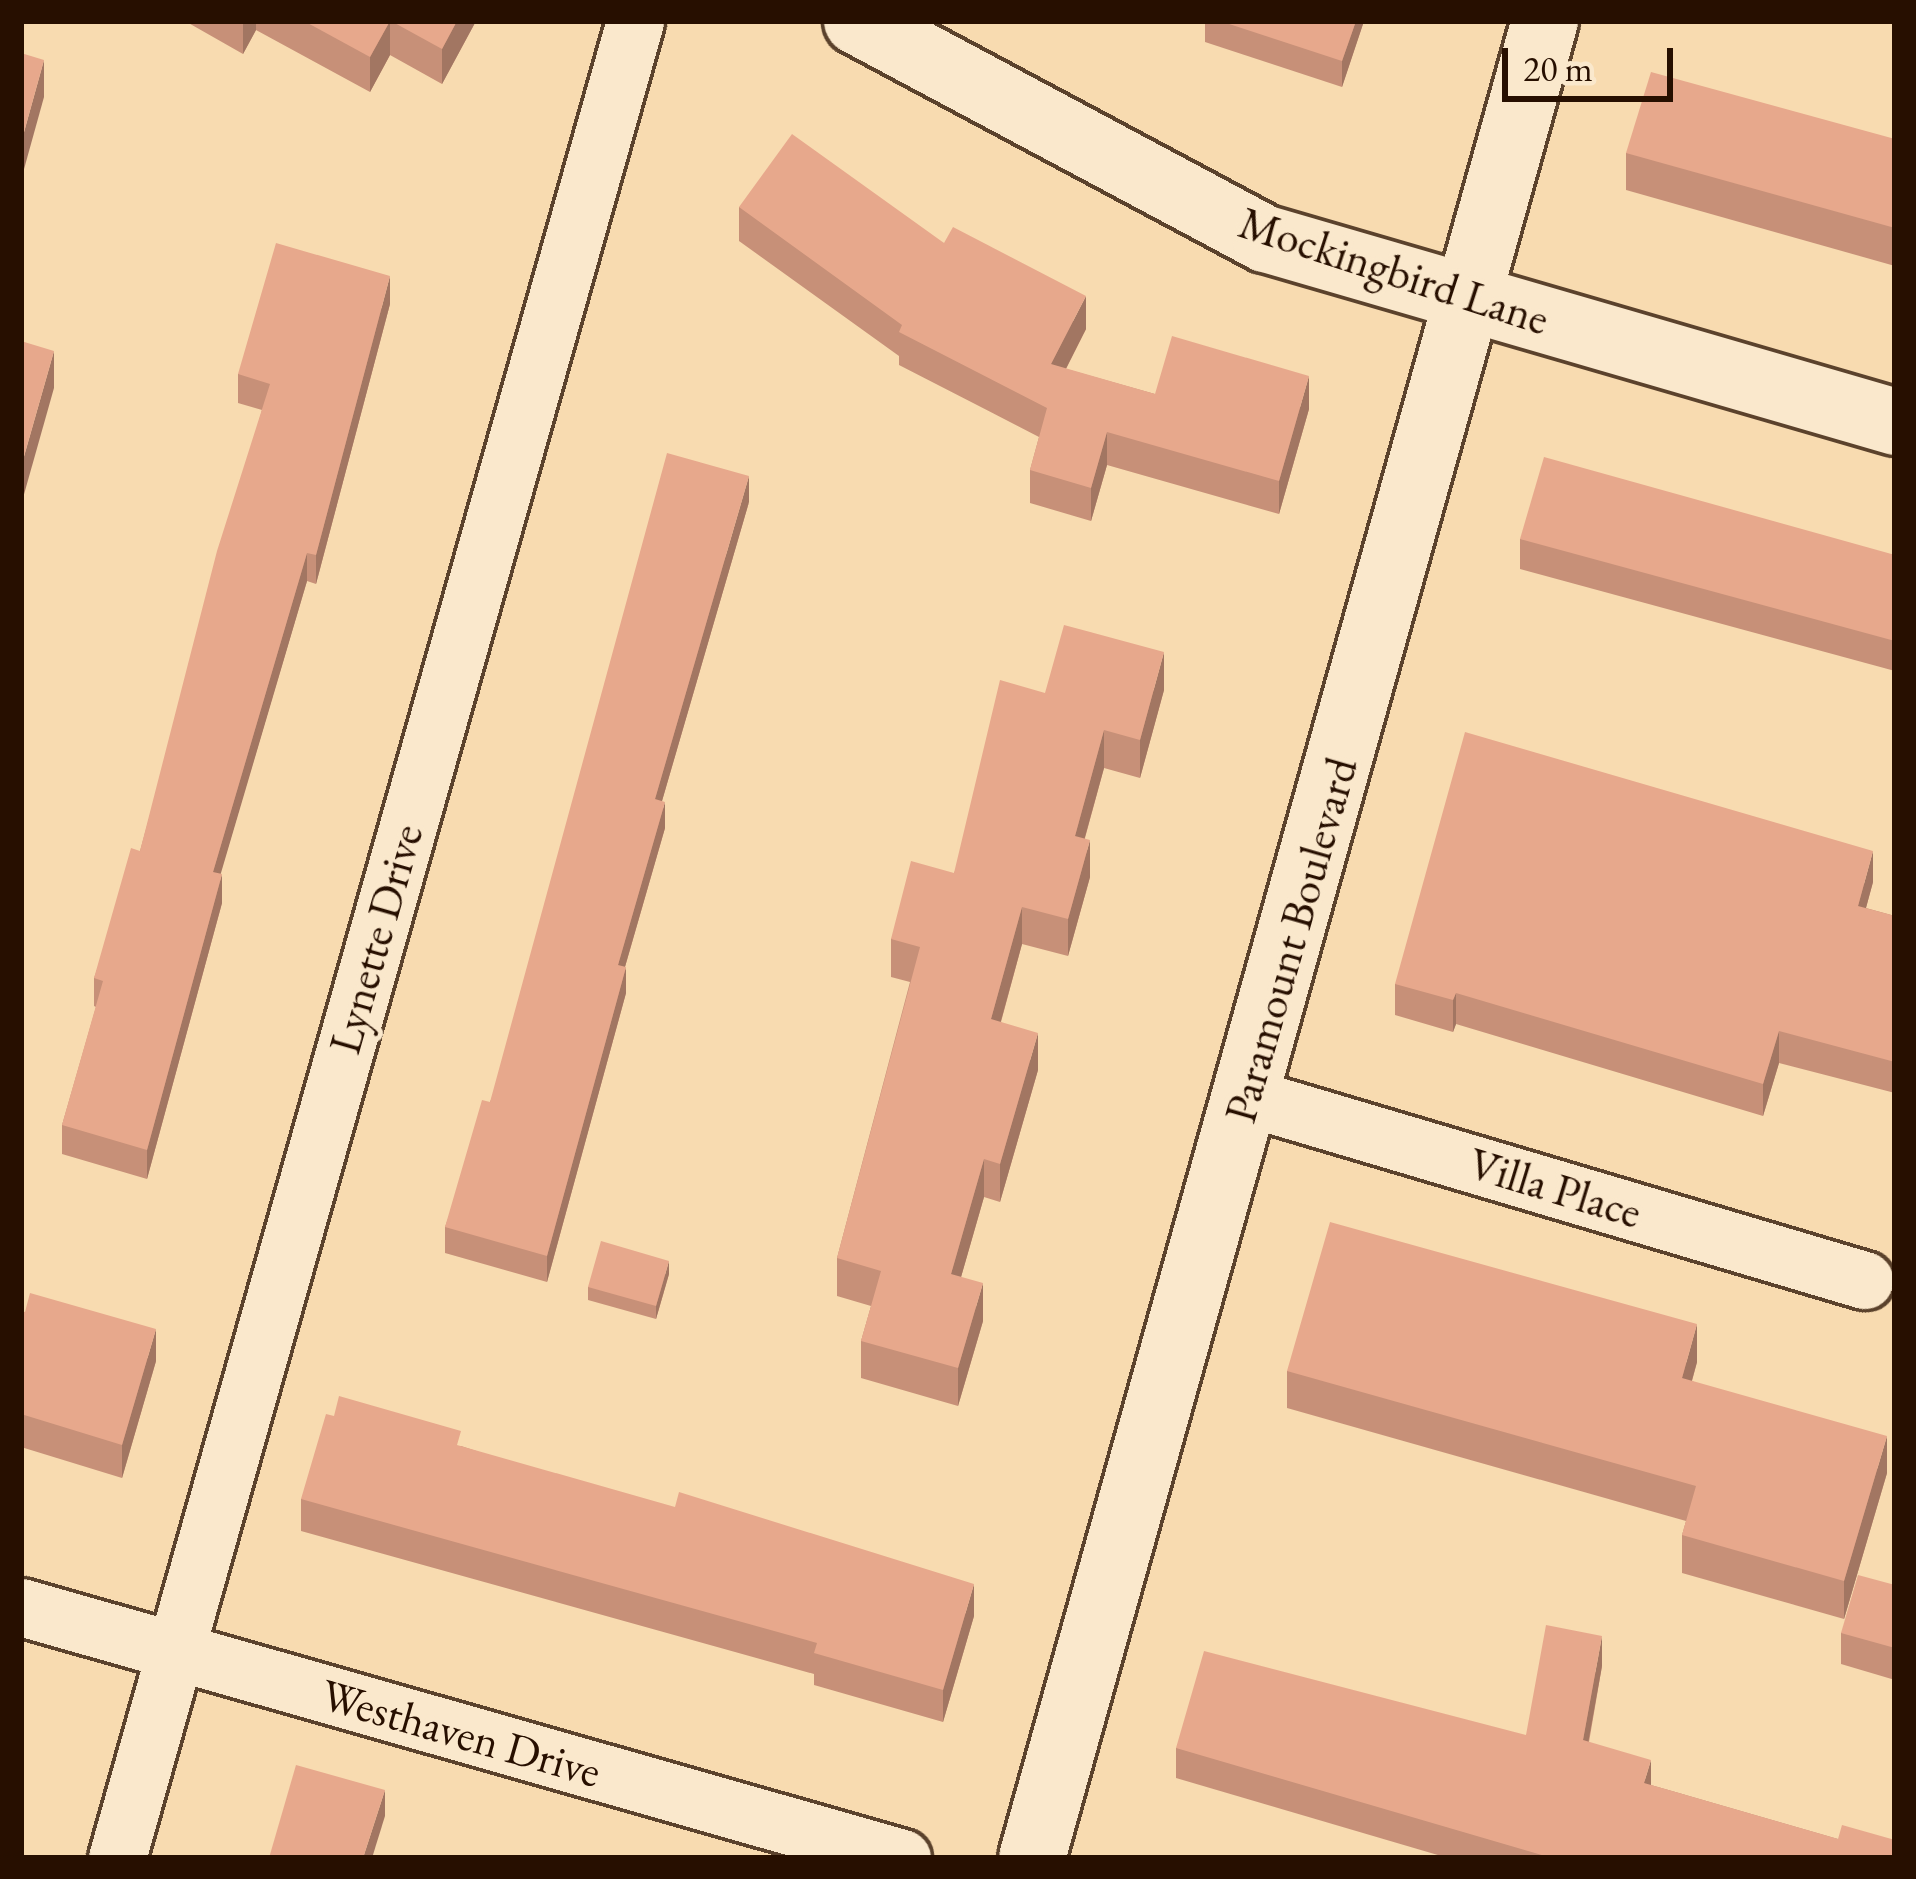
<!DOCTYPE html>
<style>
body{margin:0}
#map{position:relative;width:1916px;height:1879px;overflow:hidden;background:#f8dbb0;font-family:"EB Garamond",serif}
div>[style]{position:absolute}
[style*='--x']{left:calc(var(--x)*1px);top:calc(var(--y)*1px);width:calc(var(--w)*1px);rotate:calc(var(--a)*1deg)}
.roads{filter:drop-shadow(3px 0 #5b422c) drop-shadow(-3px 0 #5b422c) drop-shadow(0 3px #5b422c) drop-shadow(0 -3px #5b422c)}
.minor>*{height:57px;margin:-28.5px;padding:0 28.5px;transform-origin:28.5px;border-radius:28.5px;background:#fae8cc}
.tertiary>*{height:66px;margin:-33px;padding:0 33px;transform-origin:33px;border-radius:33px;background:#fae8cc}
.secondary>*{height:66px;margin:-33px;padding:0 33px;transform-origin:33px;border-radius:33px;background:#fae8cc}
.wall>*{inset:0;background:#c79078}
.shaded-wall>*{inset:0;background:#a27662}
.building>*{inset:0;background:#e7a88c}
span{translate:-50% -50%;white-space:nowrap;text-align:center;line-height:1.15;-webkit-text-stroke:10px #fae8cc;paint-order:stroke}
.street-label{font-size:45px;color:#270f00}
.frame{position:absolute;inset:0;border:24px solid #270f00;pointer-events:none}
.scale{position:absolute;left:1502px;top:48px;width:171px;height:54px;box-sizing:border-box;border:6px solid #270f00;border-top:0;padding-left:15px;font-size:36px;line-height:42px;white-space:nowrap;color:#270f00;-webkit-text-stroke:9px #fae8cc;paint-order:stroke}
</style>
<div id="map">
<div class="roads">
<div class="minor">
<div style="--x:1247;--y:1097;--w:644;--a:16.52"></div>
<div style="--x:21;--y:1607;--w:916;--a:15.9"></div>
<div style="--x:117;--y:1858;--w:1909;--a:-74.25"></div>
</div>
<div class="tertiary">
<div style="--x:857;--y:21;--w:463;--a:28.1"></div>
<div style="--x:1266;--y:239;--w:211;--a:16.2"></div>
</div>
<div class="secondary">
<div style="--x:1469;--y:298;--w:444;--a:16.2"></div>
<div style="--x:1032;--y:1858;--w:1907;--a:-74.4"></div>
</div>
</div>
<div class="wall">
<div style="clip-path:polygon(185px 21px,476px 21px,442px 84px,390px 55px,370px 92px,256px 30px,243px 54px)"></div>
<div style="clip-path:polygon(1205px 21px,1364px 21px,1342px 87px,1205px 42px)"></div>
<div style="clip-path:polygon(1895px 139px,1895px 266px,1626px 190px,1626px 153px)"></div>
<div style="clip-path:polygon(739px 207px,944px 243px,1086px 329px,1066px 369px,1155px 394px,1309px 409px,1279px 514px,1107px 465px,1091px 521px,1030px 503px,1030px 470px,1039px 437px,899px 365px,899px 356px,739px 241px)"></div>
<div style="clip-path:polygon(390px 304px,316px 584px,307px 581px,220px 874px,222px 903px,147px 1179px,62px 1154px,62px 1125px,96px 1007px,94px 1006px,94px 978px,140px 851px,262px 410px,238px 403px,238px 374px)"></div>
<div style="clip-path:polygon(749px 502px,662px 801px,665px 828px,625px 967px,626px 993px,547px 1282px,445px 1253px,445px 1227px,490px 1102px)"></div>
<div style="clip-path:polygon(1520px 539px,1895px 555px,1895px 671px,1520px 569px)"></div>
<div style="clip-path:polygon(1164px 690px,1140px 778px,1104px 768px,1085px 838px,1090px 877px,1068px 956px,1022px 944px,1001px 1022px,1038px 1070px,1000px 1202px,984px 1197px,961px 1277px,983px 1321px,958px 1406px,861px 1378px,861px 1341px,871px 1306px,837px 1296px,837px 1258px,910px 982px,891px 977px,891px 939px,954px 873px,1045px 693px)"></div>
<div style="clip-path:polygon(1873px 882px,1866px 908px,1895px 916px,1895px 1093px,1779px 1063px,1763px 1116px,1456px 1024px,1453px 1032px,1395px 1015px,1395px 984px)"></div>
<div style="clip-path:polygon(669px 1274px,656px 1319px,588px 1300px,588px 1287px)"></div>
<div style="clip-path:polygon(21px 1311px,156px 1361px,122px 1478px,21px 1447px)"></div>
<div style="clip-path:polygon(1697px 1362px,1692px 1381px,1887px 1473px,1844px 1619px,1682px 1573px,1682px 1535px,1686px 1521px,1287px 1408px,1287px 1371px)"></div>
<div style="clip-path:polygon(461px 1446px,974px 1616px,943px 1722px,814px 1685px,814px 1674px,301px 1531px,301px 1499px)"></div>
<div style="clip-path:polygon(1895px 1585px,1895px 1680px,1841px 1664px,1841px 1633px)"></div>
<div style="clip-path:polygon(1602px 1666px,1589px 1742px,1651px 1785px,1838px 1839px,1895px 1858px,1448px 1858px,1176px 1778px,1176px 1748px,1526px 1735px)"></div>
</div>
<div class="shaded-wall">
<div style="clip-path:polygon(243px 21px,256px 21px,256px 30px,243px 54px)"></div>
<div style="clip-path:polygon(390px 21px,390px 55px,370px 92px,370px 57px)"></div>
<div style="clip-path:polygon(457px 21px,476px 21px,442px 84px,442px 49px)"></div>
<div style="clip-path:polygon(1356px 21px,1364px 21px,1342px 87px,1342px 61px)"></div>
<div style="clip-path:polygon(44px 60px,44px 97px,21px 180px,21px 143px)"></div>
<div style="clip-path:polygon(390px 276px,390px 304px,316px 584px,316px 555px)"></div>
<div style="clip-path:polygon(1086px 296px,1086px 329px,1051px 398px,1051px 364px)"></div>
<div style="clip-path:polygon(54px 351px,54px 388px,21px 505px,21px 467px)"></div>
<div style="clip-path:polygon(1309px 376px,1309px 409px,1279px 514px,1279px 481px)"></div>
<div style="clip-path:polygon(1107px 432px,1107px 465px,1091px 521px,1091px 488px)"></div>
<div style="clip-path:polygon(749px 476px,749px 502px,655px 825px,655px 799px)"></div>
<div style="clip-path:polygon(307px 553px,307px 581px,213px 900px,213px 872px)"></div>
<div style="clip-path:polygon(1164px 652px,1164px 690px,1140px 778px,1140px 740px)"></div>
<div style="clip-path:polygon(1104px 730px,1104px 768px,1075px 873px,1075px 836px)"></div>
<div style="clip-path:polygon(665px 802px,665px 828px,618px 991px,618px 965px)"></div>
<div style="clip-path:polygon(1090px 840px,1090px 877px,1068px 956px,1068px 919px)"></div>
<div style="clip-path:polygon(1873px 851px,1873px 882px,1858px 937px,1858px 906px)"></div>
<div style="clip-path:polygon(222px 874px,222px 903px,147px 1179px,147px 1150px)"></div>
<div style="clip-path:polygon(1022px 907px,1022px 944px,991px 1057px,991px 1019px)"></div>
<div style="clip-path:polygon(626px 967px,626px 993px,547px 1282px,547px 1256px)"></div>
<div style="clip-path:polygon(1456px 993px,1456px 1024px,1453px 1032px,1453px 1000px)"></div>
<div style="clip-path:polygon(1779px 1031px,1779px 1063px,1763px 1116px,1763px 1084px)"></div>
<div style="clip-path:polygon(1038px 1033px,1038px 1070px,1000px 1202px,1000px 1164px)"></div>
<div style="clip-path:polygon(984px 1159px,984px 1197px,951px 1312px,951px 1274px)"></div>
<div style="clip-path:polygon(669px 1261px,669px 1274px,656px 1319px,656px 1306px)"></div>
<div style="clip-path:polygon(983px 1283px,983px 1321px,958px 1406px,958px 1368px)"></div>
<div style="clip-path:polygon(1697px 1324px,1697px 1362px,1682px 1416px,1682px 1378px)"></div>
<div style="clip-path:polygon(156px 1329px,156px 1361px,122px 1478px,122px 1445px)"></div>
<div style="clip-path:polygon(1887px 1436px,1887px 1473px,1844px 1619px,1844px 1581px)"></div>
<div style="clip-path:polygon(974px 1584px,974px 1616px,943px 1722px,943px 1690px)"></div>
<div style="clip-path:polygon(1602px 1636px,1602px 1666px,1583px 1771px,1583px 1740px)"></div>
<div style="clip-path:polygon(1651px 1760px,1651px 1790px,1644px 1783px)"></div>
<div style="clip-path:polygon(385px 1790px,385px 1816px,372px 1858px,363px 1858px)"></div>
</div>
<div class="building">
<div style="clip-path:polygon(304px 21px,390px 21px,370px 57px)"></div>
<div style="clip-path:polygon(391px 21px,457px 21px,442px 49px)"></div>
<div style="clip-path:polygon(1220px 21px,1356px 21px,1342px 61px)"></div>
<div style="clip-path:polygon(21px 53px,44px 60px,21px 143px)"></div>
<div style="clip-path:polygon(1651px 72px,1895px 139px,1895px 228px,1626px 153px)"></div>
<div style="clip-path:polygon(792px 134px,944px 243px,953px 227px,1086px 296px,1051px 364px,1155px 394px,1172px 336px,1309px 376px,1279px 481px,1107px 432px,1091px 488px,1030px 470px,1047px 408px,899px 332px,902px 325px,739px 207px)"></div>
<div style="clip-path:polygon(276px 243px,390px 276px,316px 555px,307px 553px,213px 872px,222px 874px,147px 1150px,62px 1125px,103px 981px,94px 978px,131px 848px,140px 851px,217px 551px,270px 384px,238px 374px)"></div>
<div style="clip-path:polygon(21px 341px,54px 351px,21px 467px)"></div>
<div style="clip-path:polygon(667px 453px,749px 476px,655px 799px,665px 802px,618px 965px,626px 967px,547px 1256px,445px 1227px,482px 1100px,490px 1102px)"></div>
<div style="clip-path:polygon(1544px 457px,1895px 555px,1895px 641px,1520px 539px)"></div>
<div style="clip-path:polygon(1064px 625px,1164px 652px,1140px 740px,1104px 730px,1075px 836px,1090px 840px,1068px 919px,1022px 907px,991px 1019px,1038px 1033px,1000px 1164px,984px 1159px,951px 1274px,983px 1283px,958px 1368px,861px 1341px,881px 1271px,837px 1258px,920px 947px,891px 939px,911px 861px,954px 873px,1000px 680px,1045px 693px)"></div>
<div style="clip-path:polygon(1465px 732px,1873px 851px,1858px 906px,1895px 916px,1895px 1062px,1779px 1031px,1763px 1084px,1456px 993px,1453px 1000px,1395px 984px)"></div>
<div style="clip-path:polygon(1330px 1222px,1697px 1324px,1682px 1378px,1887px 1436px,1844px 1581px,1682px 1535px,1696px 1486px,1287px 1371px)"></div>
<div style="clip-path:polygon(601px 1241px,669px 1261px,656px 1306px,588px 1287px)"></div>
<div style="clip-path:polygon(30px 1293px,156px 1329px,122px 1445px,21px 1414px,21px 1311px,25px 1312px)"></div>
<div style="clip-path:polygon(339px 1396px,461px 1431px,457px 1445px,675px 1507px,679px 1492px,974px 1584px,943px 1690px,814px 1653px,817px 1643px,301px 1499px,326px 1414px,334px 1416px)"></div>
<div style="clip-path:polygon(1858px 1575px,1895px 1585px,1895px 1648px,1841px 1633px)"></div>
<div style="clip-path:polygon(1546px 1625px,1602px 1636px,1583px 1740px,1651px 1760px,1644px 1783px,1838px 1839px,1842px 1825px,1895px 1840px,1895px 1858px,1552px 1858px,1176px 1748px,1204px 1651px,1526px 1735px)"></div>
<div style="clip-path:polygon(296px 1765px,385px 1790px,363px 1858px,269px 1858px)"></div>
</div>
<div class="street-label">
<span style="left:1394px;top:271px;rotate:18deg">Mockingbird Lane</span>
<span style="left:376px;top:939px;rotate:-74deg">Lynette Drive</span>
<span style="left:1291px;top:940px;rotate:-74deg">Paramount Boulevard</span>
<span style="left:1555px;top:1188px;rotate:17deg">Villa Place</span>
<span style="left:461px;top:1733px;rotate:16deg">Westhaven Drive</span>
</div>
<div class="frame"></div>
<div class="scale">20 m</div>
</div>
